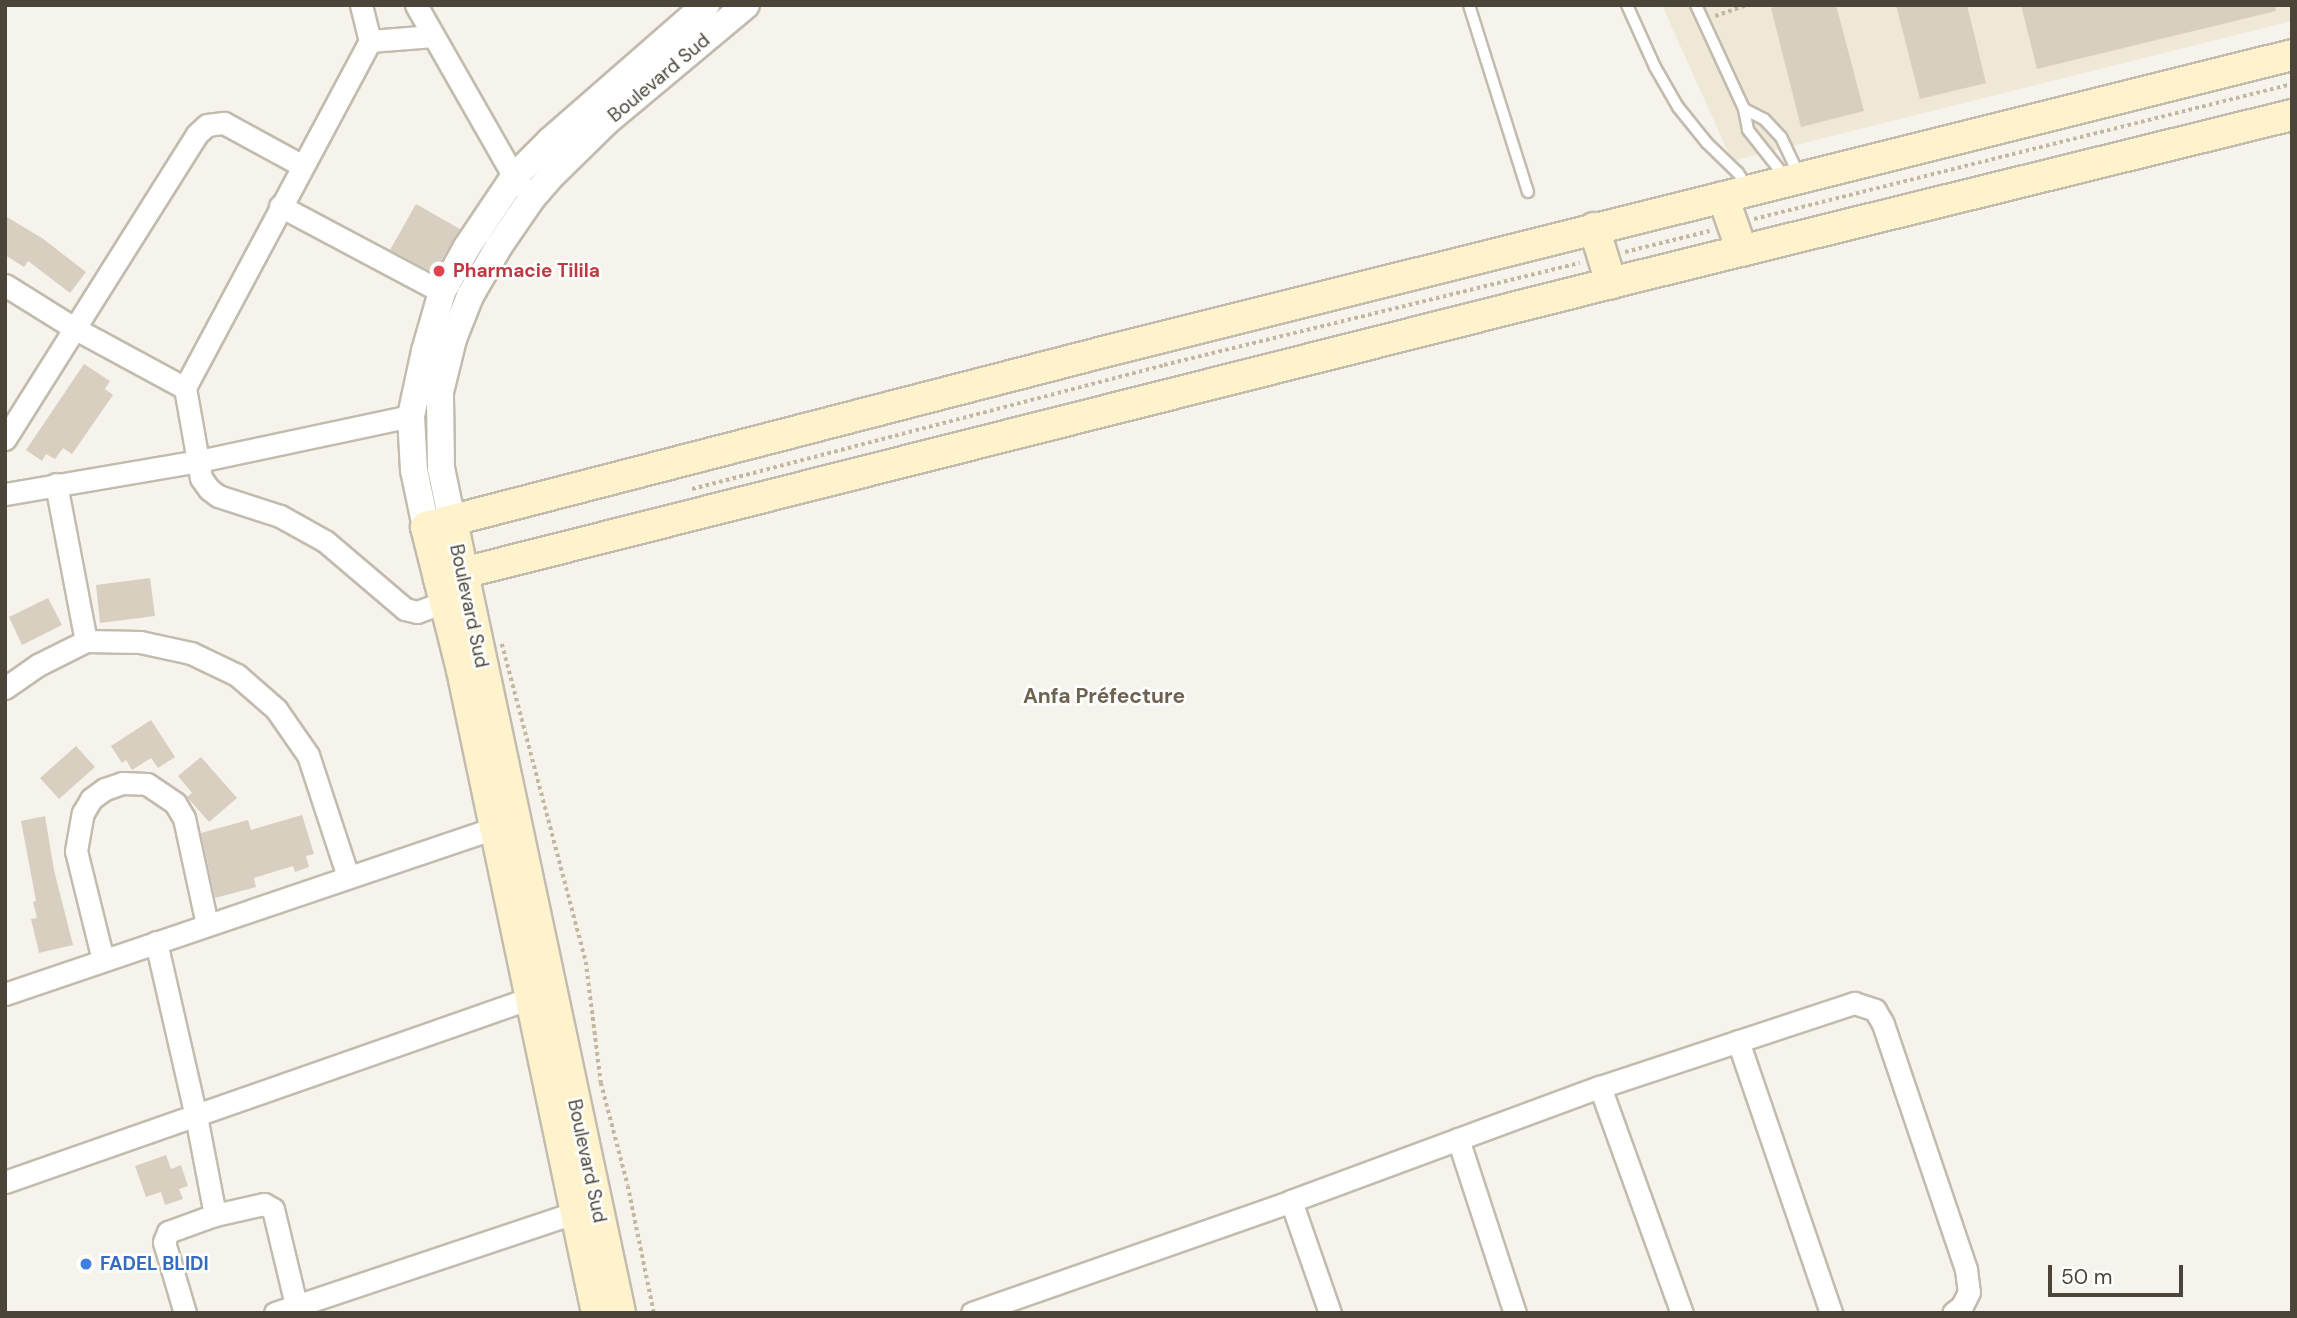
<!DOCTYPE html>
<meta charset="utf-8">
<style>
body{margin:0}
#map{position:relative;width:2297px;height:1318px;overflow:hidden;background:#f6f3ec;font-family:"DM Sans",sans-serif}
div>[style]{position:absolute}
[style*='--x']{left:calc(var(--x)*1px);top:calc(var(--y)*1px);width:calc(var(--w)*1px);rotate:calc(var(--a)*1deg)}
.education>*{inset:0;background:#efe8d6}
.building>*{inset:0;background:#d8cfc1}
.path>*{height:3.5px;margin-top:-1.75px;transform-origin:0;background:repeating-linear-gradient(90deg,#c4b79f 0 3.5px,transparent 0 7px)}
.roads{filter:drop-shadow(2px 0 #c2bbae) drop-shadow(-2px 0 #c2bbae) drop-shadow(0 2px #c2bbae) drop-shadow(0 -2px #c2bbae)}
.service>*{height:10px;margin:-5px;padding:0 5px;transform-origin:5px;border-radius:5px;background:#fff}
.minor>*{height:21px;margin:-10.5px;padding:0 10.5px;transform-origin:10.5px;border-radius:10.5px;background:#fff}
.tertiary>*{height:26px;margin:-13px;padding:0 13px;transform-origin:13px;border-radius:13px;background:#fff}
.secondary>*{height:30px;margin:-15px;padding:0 15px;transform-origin:15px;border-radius:15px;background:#fff3cd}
.dots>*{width:19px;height:19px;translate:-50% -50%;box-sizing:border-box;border:4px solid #fff;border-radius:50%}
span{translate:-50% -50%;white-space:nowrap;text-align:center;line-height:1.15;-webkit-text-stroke:5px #fff;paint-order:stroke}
.street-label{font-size:19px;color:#4b4439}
.health-label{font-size:19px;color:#be3a42;font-weight:700}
.left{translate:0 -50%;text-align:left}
.shop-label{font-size:19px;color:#366cbe;font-weight:700}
.neighbourhood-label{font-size:21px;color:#6e6250;font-weight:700}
.frame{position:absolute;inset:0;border:7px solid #4b4439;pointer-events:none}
.scale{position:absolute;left:2048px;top:1265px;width:135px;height:32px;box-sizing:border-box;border:4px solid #4b4439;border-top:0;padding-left:9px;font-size:21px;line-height:24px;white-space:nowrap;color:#4b4439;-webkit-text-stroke:5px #fff;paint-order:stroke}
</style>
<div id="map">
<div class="education">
<div style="clip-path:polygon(1662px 5px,2292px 5px,2292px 21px,1732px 161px)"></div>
</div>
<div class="building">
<div style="clip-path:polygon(1781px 5px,1836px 5px,1864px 111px,1801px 127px,1771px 8px)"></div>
<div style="clip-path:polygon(1896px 5px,1967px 5px,1986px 83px,1920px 99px)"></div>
<div style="clip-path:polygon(2021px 5px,2275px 5px,2276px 11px,2037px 69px)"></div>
<div style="clip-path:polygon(416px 204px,460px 229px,434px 273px,390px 250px)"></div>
<div style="clip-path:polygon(5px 216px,42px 238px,86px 272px,70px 293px,28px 261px,24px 267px,5px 255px)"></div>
<div style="clip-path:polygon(84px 364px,110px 381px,105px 389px,113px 395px,72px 454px,63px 448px,55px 459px,46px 454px,42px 461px,26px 450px)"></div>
<div style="clip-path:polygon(150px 578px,155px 616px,100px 623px,96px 585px)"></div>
<div style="clip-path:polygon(48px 598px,62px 625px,22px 645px,9px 617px)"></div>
<div style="clip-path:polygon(151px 720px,175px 757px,158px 768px,151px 758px,132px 770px,126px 760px,122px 763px,111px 746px)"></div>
<div style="clip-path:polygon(76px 746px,95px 767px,59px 799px,40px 778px)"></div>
<div style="clip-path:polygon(201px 757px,237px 798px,209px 822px,187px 797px,192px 793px,178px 776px)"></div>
<div style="clip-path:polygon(302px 815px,314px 854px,306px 856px,309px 867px,295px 872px,293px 866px,254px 878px,256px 887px,215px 898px,201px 833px,248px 820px,251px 830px)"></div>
<div style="clip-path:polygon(45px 816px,54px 870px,73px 945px,39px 953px,31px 919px,37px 918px,33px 902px,36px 901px,21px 821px)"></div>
<div style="clip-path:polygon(166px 1155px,171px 1169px,181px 1165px,188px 1186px,179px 1189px,183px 1199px,165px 1205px,161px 1192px,146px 1197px,135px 1166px)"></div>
</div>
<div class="path">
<div style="--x:1715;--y:16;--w:34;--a:-19"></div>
<div style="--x:1754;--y:219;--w:555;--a:-14.09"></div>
<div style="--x:1625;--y:252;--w:87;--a:-14"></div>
<div style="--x:692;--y:489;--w:488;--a:-14.7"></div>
<div style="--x:1164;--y:365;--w:428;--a:-13.8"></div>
<div style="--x:502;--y:644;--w:329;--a:75.2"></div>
<div style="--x:586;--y:962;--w:122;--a:82.9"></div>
<div style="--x:601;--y:1083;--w:106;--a:75.3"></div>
<div style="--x:628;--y:1186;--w:130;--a:78.4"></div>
</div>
<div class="roads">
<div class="service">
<div style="--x:1469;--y:5;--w:196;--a:72.5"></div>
<div style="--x:1627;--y:5;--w:68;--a:65.7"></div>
<div style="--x:1655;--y:67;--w:46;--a:60.1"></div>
<div style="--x:1678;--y:107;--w:46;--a:51.1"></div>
<div style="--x:1707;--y:143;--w:43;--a:44.1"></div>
<div style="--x:1738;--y:173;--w:18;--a:56"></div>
<div style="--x:1696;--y:5;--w:115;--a:65.2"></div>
<div style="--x:1744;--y:109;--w:21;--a:79"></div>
<div style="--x:1748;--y:130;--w:61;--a:51.6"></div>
<div style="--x:1744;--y:109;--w:22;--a:27"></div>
<div style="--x:1764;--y:119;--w:25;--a:47"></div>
<div style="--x:1781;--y:137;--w:44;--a:64.6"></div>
</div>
<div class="minor">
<div style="--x:361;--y:5;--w:37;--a:76"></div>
<div style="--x:370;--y:41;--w:393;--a:118.1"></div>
<div style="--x:185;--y:388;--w:91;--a:79.9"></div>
<div style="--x:201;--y:478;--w:14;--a:54"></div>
<div style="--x:209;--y:489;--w:11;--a:38"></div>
<div style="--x:218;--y:496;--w:65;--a:17.9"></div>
<div style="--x:280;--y:516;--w:51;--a:29.1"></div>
<div style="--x:325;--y:541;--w:105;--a:40.4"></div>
<div style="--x:405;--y:609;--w:12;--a:14"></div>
<div style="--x:417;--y:612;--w:30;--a:-20"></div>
<div style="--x:416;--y:5;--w:198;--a:60.3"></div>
<div style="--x:514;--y:177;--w:13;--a:48"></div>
<div style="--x:370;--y:41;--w:63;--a:-4.5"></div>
<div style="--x:280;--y:206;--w:183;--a:28"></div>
<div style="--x:5;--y:285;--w:81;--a:31.9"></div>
<div style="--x:74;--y:328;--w:126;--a:28.4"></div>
<div style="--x:5;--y:439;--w:360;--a:-57.8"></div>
<div style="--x:197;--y:134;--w:13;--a:-42"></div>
<div style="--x:207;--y:125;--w:17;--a:-7"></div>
<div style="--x:224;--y:123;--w:88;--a:28.6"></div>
<div style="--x:56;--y:484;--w:160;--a:79.2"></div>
<div style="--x:5;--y:494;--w:197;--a:-9.7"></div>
<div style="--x:199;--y:461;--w:217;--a:-12"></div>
<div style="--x:5;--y:688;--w:40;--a:-34.9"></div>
<div style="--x:38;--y:665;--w:54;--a:-26.6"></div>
<div style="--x:86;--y:641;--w:54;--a:1.1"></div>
<div style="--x:140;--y:642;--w:52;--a:12.2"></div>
<div style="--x:191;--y:653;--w:51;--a:25.6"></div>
<div style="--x:237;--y:675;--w:52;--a:41.1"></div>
<div style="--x:276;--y:709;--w:56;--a:55.2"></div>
<div style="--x:308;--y:755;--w:128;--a:71.8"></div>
<div style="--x:156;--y:942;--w:179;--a:77.1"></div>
<div style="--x:196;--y:1116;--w:101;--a:79.1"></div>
<div style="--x:103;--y:960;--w:112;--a:-103.9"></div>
<div style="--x:76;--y:851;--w:39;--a:-80"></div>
<div style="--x:83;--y:813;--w:16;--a:-60"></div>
<div style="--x:91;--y:799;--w:17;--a:-36"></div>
<div style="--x:105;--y:789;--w:18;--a:-19"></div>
<div style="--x:122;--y:783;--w:25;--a:2"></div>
<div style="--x:147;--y:784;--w:34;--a:34"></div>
<div style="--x:175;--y:803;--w:17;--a:59"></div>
<div style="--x:184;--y:818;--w:108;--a:77.8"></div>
<div style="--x:5;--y:994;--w:529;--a:-18.74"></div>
<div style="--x:1738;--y:1041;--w:287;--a:71.1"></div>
<div style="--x:1600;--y:1087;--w:240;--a:70.1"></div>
<div style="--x:1458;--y:1139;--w:183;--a:71.9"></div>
<div style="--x:5;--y:1182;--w:569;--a:-19.29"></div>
<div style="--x:1291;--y:1201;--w:119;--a:70.8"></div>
<div style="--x:185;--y:1313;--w:74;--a:-106.5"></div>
<div style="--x:164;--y:1242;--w:11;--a:-68"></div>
<div style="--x:168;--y:1232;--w:50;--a:-19.9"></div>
<div style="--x:215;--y:1215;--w:50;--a:-12.7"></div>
<div style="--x:264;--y:1204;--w:10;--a:29"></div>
<div style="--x:273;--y:1209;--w:99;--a:76.5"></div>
<div style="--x:275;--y:1313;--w:330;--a:-18.5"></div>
<div style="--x:972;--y:1313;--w:338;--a:-19.3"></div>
<div style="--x:1291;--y:1201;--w:329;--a:-20.3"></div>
<div style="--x:1600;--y:1087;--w:268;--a:-18.3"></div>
<div style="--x:1854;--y:1003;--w:22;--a:18"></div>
<div style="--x:1875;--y:1010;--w:16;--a:60"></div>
<div style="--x:1883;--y:1024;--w:259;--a:71.3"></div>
<div style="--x:1966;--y:1269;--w:23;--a:83"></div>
<div style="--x:1969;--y:1292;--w:16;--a:117"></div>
<div style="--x:1962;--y:1306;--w:11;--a:142"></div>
</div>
<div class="tertiary">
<div style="--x:452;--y:521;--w:54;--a:-101.7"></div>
<div style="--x:441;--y:468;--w:76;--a:-90.8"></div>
<div style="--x:440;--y:392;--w:55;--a:-76.2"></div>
<div style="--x:453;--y:339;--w:46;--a:-68.4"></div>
<div style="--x:470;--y:296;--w:58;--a:-59.9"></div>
<div style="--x:499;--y:246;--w:58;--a:-55.5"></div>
<div style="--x:532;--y:198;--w:35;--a:-49"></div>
<div style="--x:555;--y:172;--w:71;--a:-44.4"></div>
<div style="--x:606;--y:122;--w:182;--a:-39.9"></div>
<div style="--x:426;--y:527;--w:58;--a:-101.9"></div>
<div style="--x:414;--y:470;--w:54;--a:-93.2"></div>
<div style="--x:411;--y:416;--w:66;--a:-77.8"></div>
<div style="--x:425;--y:351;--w:61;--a:-73.9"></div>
<div style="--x:442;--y:292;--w:51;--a:-60.9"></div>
<div style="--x:467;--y:247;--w:84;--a:-56.1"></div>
<div style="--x:514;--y:177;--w:52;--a:-45"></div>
<div style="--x:551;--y:140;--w:206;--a:-41.1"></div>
</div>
<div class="secondary">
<div style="--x:1723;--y:197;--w:57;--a:70.6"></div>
<div style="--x:1594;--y:228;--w:58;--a:72.8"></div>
<div style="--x:452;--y:521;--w:810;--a:78.02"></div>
<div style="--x:439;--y:579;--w:1209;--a:-14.17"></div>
<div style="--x:1611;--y:283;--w:701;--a:-13.86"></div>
<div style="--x:597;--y:1313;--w:657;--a:-101.86"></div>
<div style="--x:462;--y:670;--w:147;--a:-104.1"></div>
<div style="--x:426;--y:527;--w:699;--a:-14.49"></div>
<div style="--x:1103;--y:352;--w:1226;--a:-14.02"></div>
</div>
</div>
<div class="dots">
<div style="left:439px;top:271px;background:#e0444e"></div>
<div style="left:86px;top:1264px;background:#3f7fe0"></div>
</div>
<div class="street-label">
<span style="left:659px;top:78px;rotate:-40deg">Boulevard Sud</span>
<span style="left:469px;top:606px;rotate:78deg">Boulevard Sud</span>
<span style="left:587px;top:1161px;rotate:78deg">Boulevard Sud</span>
</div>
<div class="health-label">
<span class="left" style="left:453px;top:271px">Pharmacie Tilila</span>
</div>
<div class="shop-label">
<span class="left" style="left:100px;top:1264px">FADEL BLIDI</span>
</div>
<div class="neighbourhood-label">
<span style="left:1104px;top:696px">Anfa Préfecture</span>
</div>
<div class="frame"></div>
<div class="scale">50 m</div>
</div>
